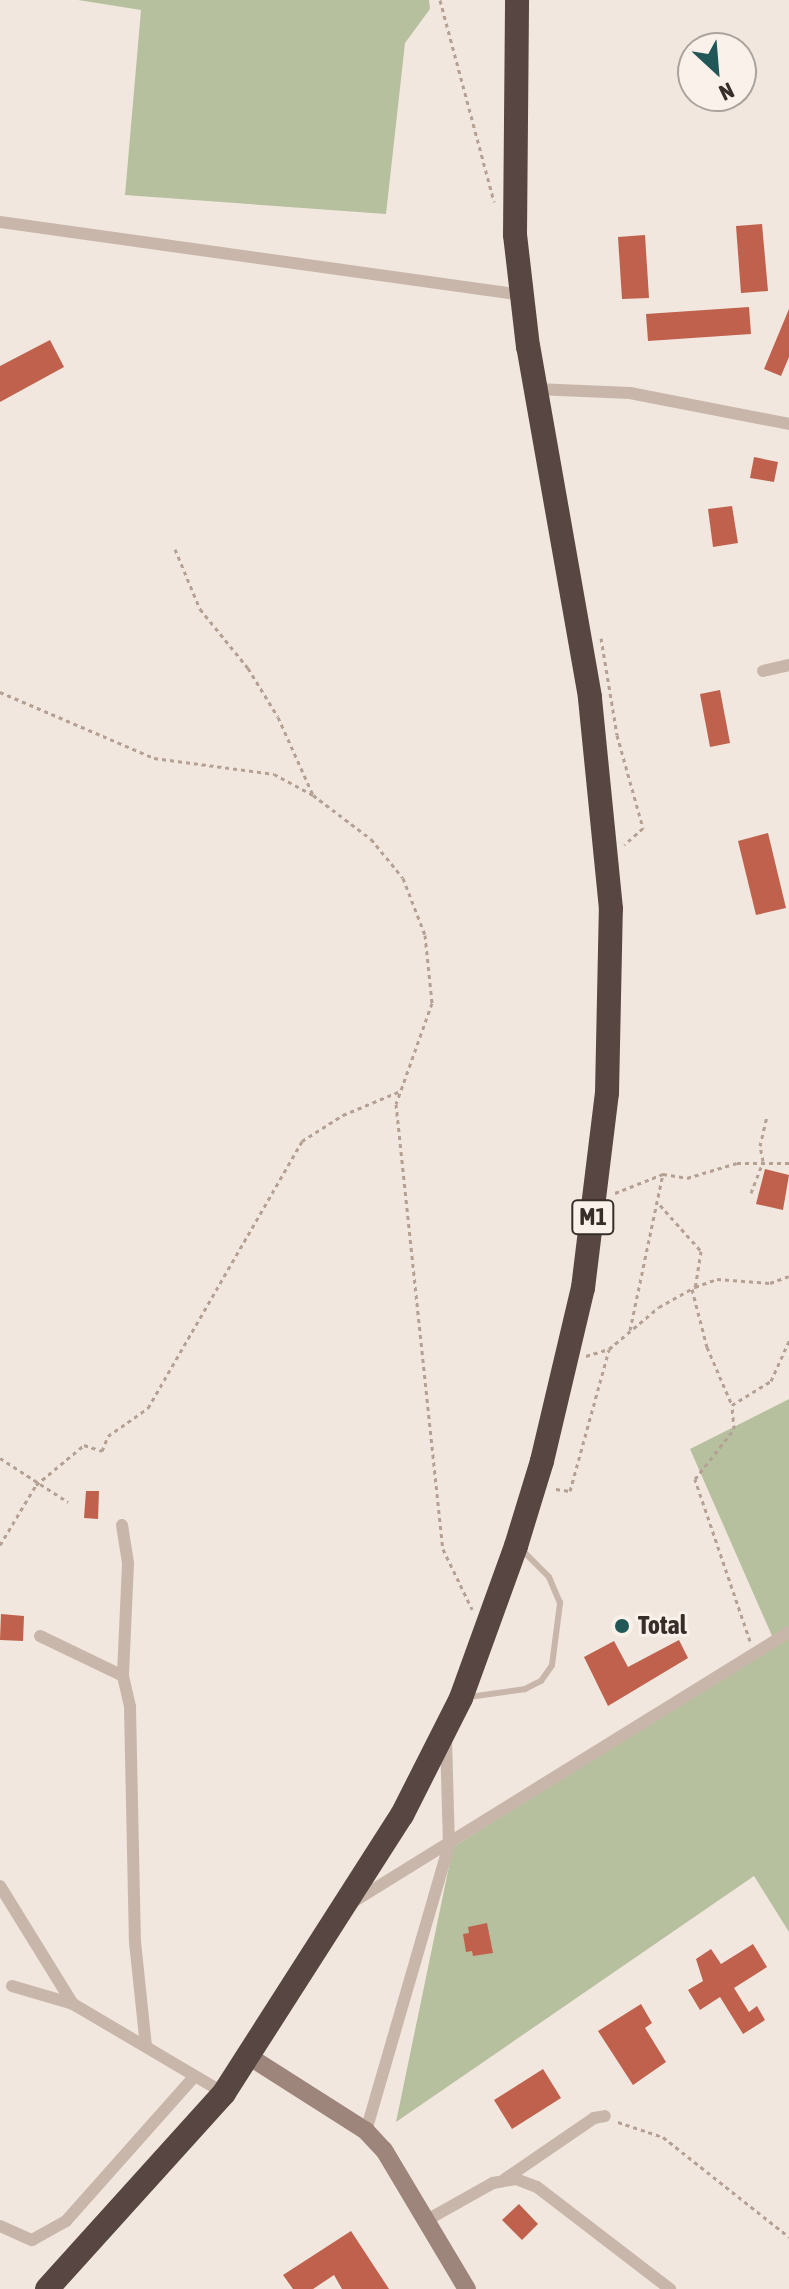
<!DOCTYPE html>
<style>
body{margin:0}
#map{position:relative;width:789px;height:2289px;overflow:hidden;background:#f1e7de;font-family:"Asap Condensed",sans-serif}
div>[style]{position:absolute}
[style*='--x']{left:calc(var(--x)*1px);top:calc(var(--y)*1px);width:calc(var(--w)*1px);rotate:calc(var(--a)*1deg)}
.green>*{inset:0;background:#b7c09e}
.building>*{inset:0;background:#c0614d}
.path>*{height:3px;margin-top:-1.5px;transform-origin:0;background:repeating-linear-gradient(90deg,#b5a094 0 4px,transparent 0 8px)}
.lane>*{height:6px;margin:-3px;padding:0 3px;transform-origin:3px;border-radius:3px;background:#c9b6aa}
.street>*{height:12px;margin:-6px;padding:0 6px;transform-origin:6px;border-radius:6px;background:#c9b6aa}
.secondary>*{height:18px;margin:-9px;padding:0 9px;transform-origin:9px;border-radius:9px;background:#9d857b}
.highway>*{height:24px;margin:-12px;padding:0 12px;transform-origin:12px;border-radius:12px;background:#574641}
.dots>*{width:22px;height:22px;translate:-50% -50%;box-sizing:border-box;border:4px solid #f9f1ea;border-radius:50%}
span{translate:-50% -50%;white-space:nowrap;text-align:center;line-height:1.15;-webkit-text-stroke:6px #f9f1ea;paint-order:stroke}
.shield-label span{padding:2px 6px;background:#f9f1ea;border:2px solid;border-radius:6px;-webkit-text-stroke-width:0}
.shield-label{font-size:24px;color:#372d29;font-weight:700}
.poi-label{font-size:26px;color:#372d29;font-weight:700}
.left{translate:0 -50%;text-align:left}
.north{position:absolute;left:677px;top:32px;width:80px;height:80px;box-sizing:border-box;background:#f9f1ea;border:2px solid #aba39d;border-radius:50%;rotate:154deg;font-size:22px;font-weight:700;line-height:32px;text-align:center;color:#372d29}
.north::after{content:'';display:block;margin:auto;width:28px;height:36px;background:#215756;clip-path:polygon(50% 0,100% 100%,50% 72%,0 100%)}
</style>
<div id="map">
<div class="green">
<div style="clip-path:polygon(78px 0,429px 0,430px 9px,405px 43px,386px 214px,125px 195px,141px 10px)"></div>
<div style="clip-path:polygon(789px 1399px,789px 1932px,754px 1876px,396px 2122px,453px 1847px,776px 1645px,690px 1449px)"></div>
</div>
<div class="building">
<div style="clip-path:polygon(762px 224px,768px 291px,741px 293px,736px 226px)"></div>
<div style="clip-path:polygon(645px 235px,649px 298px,622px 299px,618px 237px)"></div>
<div style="clip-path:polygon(749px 307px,751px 334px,648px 341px,646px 314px)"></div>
<div style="clip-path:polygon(789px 309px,789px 357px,781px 376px,764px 369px)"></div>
<div style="clip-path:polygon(50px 340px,64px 367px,0 402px,0 366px)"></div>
<div style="clip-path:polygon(754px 457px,778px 462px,774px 482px,750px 478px)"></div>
<div style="clip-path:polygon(732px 506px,738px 543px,713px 547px,708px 509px)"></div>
<div style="clip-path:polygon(720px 690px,730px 743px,710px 747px,700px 694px)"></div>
<div style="clip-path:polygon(768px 833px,786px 908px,756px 915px,738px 841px)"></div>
<div style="clip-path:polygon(765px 1169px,789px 1175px,783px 1210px,756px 1204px)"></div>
<div style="clip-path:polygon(86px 1491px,99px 1491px,98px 1519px,84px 1518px)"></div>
<div style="clip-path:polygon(1px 1614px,24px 1616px,23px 1641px,0 1640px)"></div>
<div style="clip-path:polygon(679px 1640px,688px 1658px,608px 1706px,584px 1657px,614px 1641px,628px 1667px)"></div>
<div style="clip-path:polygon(487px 1923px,493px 1953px,473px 1956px,472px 1951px,466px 1952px,463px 1934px,469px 1933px,468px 1927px)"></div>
<div style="clip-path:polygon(753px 1944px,767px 1967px,734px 1988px,749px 2012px,757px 2006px,765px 2020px,743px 2034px,720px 1997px,700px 2010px,688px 1990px,703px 1981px,696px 1959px,711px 1949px,721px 1964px)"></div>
<div style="clip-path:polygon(641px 2004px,652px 2023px,645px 2028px,666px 2062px,633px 2085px,598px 2031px)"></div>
<div style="clip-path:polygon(543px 2069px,561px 2098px,512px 2129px,494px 2100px)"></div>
<div style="clip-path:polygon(519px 2204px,538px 2224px,522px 2240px,502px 2220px)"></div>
<div style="clip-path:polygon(351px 2231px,389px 2289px,342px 2289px,334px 2275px,313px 2289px,293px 2289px,283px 2275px)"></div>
</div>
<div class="path">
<div style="--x:440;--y:0;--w:209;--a:75"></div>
<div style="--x:175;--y:549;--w:65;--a:67.4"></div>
<div style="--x:200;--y:609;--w:76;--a:50.9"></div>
<div style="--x:248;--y:668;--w:57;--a:58.5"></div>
<div style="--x:278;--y:717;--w:85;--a:65.8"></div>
<div style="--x:601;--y:638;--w:98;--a:80.6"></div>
<div style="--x:617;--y:735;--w:97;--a:74.4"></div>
<div style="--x:643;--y:828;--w:25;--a:138"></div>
<div style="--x:0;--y:692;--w:168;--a:23.2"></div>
<div style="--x:154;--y:758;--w:121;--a:7.6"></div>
<div style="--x:274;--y:774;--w:44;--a:28.3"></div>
<div style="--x:313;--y:795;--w:73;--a:37.2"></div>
<div style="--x:371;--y:839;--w:50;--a:50.6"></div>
<div style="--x:403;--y:878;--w:61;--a:68.9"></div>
<div style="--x:425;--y:935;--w:68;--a:84.1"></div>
<div style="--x:432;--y:1003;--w:107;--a:109.6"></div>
<div style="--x:396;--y:1104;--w:447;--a:84"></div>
<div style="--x:443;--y:1549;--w:67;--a:64.2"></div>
<div style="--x:615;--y:1193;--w:52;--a:-21.6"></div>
<div style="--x:663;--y:1174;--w:24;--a:9"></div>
<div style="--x:687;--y:1178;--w:52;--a:-16.7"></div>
<div style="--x:737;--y:1163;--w:52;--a:0"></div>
<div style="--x:751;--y:1193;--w:34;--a:-69"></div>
<div style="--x:763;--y:1161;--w:15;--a:-101"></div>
<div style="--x:760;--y:1146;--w:31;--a:-77"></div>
<div style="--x:660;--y:1205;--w:62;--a:48.3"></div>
<div style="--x:701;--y:1251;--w:36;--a:99"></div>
<div style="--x:692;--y:1289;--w:60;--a:75.5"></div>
<div style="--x:707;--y:1347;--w:63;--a:66.7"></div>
<div style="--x:630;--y:1330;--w:159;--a:-78.1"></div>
<div style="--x:586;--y:1356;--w:24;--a:-17"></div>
<div style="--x:609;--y:1349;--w:65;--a:-40"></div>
<div style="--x:659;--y:1307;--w:41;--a:-29.1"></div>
<div style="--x:695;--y:1287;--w:23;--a:-20"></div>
<div style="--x:717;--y:1279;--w:53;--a:4.3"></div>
<div style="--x:770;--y:1283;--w:20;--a:-20"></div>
<div style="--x:0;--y:1458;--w:81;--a:32.9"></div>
<div style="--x:556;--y:1489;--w:14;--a:8"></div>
<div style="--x:570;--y:1491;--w:147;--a:-74.6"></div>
<div style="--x:0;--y:1545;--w:70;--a:-59"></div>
<div style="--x:36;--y:1485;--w:62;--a:-39.8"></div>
<div style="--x:84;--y:1445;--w:19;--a:18"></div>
<div style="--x:102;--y:1451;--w:16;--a:-68"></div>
<div style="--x:108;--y:1436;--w:49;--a:-35"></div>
<div style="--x:148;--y:1408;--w:308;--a:-60"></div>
<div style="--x:302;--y:1141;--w:49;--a:-32.4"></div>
<div style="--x:343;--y:1115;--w:60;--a:-22.7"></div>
<div style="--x:750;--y:1641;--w:171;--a:-108.8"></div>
<div style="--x:695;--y:1479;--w:63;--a:-52"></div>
<div style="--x:734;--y:1429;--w:24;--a:-95"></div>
<div style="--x:732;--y:1405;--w:46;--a:-31.6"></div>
<div style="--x:771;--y:1381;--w:44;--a:-65.8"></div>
<div style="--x:618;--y:2122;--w:47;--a:18.4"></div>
<div style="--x:663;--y:2137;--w:161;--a:38.4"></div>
</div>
<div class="lane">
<div style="--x:469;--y:1697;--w:57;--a:-8.1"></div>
<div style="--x:525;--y:1689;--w:18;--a:-27"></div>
<div style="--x:541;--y:1681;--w:19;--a:-55"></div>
<div style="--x:552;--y:1665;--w:63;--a:-82.6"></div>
<div style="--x:560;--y:1603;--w:28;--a:-113"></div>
<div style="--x:549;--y:1577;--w:40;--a:-135"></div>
</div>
<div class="street">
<div style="--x:0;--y:222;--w:527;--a:7.96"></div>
<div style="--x:536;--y:389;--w:94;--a:2.4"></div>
<div style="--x:630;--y:393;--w:162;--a:11"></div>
<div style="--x:763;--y:671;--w:27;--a:-13"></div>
<div style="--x:122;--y:1525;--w:39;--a:81"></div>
<div style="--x:128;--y:1564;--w:112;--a:92.6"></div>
<div style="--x:40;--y:1636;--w:92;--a:25.7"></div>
<div style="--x:123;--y:1676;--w:32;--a:77"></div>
<div style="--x:130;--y:1707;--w:235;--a:88.8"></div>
<div style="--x:135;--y:1942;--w:105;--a:84"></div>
<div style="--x:0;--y:1886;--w:139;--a:58.3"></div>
<div style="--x:353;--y:1902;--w:513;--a:-31.77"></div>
<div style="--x:12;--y:1986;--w:64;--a:16.4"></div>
<div style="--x:73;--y:2004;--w:175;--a:30.5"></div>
<div style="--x:366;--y:2131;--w:297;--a:-73.8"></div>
<div style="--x:449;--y:1846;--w:108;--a:-91.6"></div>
<div style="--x:505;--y:2179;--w:108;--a:-34.4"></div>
<div style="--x:594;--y:2118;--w:11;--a:-10"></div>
<div style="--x:427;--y:2220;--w:76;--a:-29.3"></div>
<div style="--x:493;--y:2183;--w:23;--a:-10"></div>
<div style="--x:516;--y:2179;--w:22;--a:21"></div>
<div style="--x:537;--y:2187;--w:168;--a:37.5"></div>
<div style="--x:0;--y:2226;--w:35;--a:24"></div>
<div style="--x:32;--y:2240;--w:39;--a:-29"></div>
<div style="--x:66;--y:2221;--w:193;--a:-48.4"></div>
</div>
<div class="secondary">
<div style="--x:250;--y:2057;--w:138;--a:32.5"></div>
<div style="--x:366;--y:2131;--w:26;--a:47"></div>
<div style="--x:384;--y:2150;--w:162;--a:59.2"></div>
</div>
<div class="highway">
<div style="--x:47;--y:2289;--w:264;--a:-47.9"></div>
<div style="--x:224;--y:2093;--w:330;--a:-57.4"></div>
<div style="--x:402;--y:1815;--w:131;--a:-63.2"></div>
<div style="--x:461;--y:1698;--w:162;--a:-70.1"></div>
<div style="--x:516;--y:1546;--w:89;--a:-73"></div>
<div style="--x:542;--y:1461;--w:178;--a:-76.7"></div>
<div style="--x:583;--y:1288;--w:196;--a:-83"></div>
<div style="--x:607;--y:1093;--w:184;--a:-88.8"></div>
<div style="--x:611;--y:909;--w:213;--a:-95.7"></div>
<div style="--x:590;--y:697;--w:355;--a:-100"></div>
<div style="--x:528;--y:347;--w:113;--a:-96.6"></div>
<div style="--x:515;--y:235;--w:235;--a:-89.5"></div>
</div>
<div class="dots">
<div style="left:622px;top:1626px;background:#215756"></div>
</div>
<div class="shield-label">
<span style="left:593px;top:1217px">M1</span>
</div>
<div class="poi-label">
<span class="left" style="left:638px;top:1626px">Total</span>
</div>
<div class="north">N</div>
</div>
